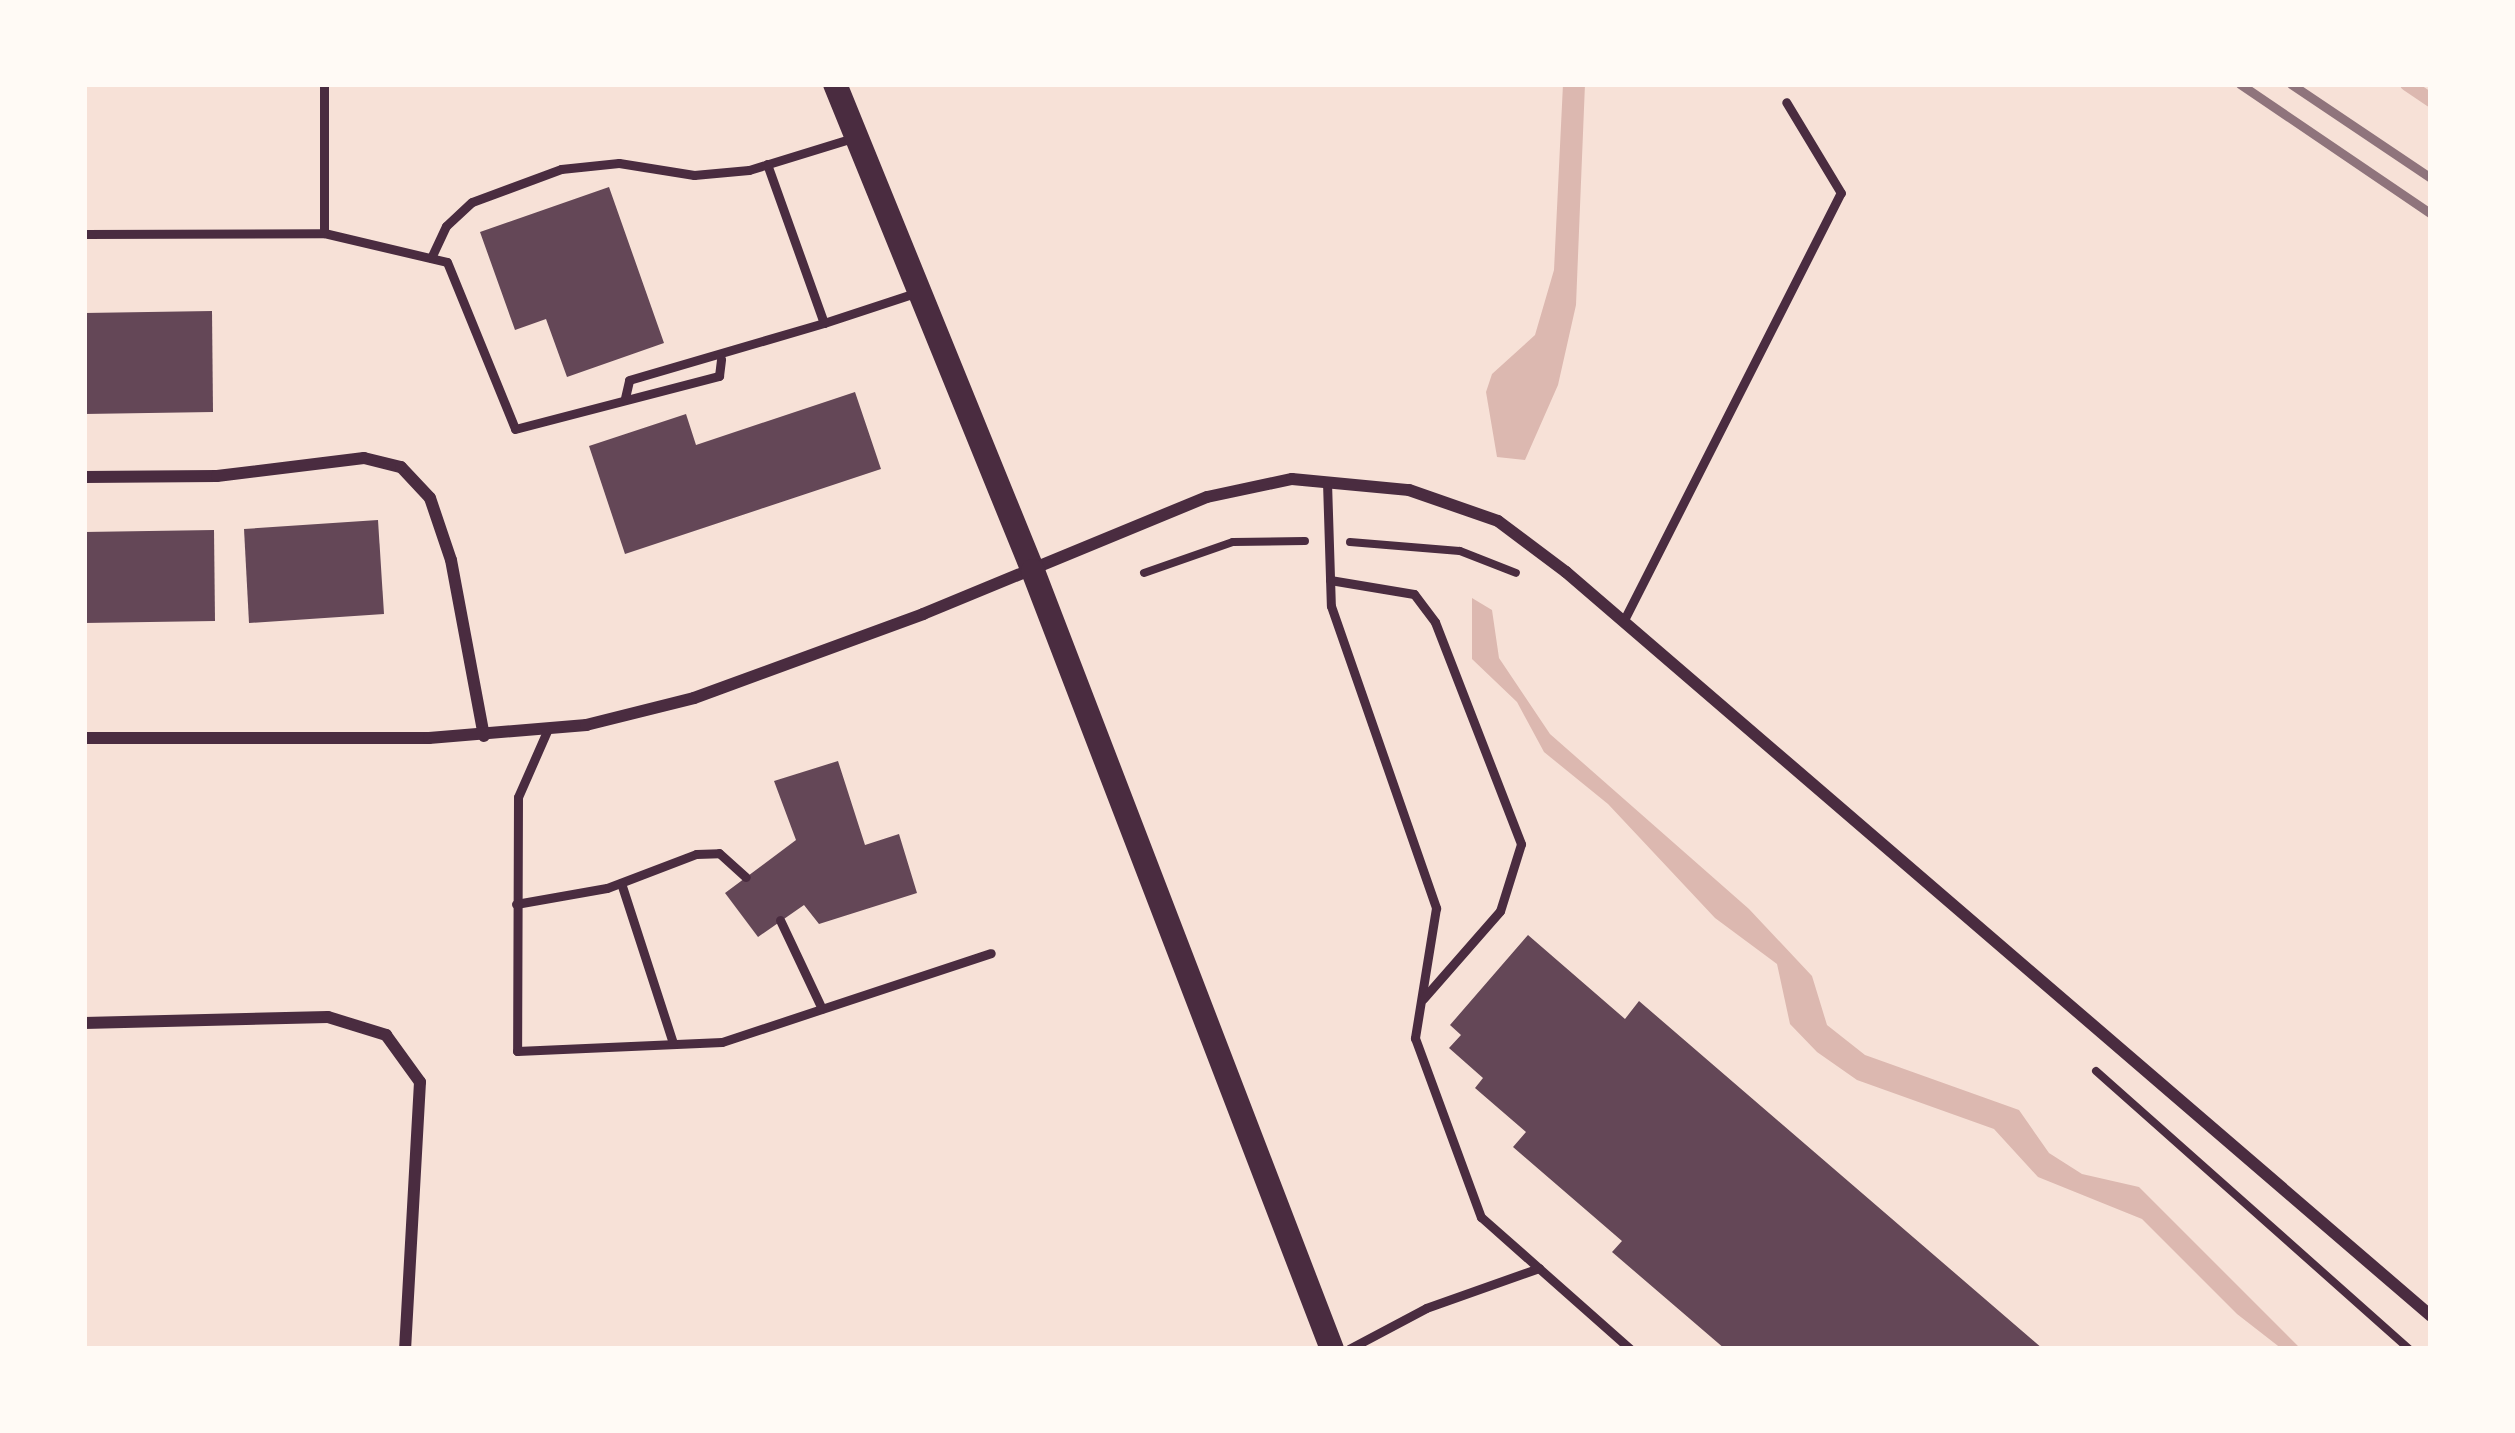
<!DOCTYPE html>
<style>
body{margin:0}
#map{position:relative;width:2515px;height:1433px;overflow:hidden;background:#f7e1d7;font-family:Helvetica,sans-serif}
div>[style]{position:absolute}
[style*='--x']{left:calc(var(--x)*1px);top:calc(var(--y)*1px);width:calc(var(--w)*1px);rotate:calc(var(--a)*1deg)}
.water>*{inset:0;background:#dcb8b0}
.stream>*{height:14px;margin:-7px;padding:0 7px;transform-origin:7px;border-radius:7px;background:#dcb8b0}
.building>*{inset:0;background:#644757}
.path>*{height:8px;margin:-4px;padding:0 4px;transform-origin:4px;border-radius:4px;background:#4a2c40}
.service>*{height:9px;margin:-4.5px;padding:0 4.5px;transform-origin:4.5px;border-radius:4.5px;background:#4a2c40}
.minor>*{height:12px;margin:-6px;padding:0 6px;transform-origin:6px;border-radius:6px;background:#4a2c40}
.secondary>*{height:24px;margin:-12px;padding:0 12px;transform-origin:12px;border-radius:12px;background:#4a2c40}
.rail>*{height:9px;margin:-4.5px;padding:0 4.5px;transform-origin:4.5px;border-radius:4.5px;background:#8f747c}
span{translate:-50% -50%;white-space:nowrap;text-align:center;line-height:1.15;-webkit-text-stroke:12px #fffaf5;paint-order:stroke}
.frame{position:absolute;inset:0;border:87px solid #fffaf5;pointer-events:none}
</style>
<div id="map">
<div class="water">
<div style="clip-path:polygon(1563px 84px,1585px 84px,1576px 305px,1558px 385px,1525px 460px,1497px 457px,1486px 392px,1492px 374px,1535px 335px,1554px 270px)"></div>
<div style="clip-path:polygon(1472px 598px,1492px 610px,1499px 658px,1550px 734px,1749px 909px,1812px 976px,1827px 1025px,1865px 1055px,2019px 1110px,2049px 1153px,2082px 1174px,2139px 1187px,2301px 1349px,2282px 1349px,2237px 1314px,2142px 1219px,2038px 1177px,1994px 1129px,1857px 1080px,1817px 1052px,1790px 1024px,1777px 964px,1715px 918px,1608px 804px,1544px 752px,1517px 702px,1472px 659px)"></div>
</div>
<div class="stream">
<div style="--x:2407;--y:84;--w:29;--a:34"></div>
</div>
<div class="building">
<div style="clip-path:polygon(609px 187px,664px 343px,567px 377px,546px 319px,515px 330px,480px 232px)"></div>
<div style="clip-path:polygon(212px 311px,213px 412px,84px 414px,84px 313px)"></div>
<div style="clip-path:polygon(855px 392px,881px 469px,625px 554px,589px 446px,686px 414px,696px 445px)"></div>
<div style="clip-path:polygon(378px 520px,384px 614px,249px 623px,244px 529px)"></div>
<div style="clip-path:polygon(214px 530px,215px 621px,84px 623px,84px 532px)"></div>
<div style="clip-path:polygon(838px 761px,865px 845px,899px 834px,917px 893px,819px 924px,804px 905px,758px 937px,725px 893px,796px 840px,774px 781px)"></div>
<div style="clip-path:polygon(1528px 935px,1625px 1019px,1639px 1001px,2043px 1349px,1725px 1349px,1612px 1252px,1622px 1241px,1513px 1147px,1526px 1132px,1475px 1088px,1483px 1078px,1449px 1048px,1461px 1035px,1450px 1025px)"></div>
</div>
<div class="path">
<div style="--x:1350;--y:542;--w:110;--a:4.7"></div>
<div style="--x:1460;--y:551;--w:60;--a:21.4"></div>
<div style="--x:1144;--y:573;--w:94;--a:-19.2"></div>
<div style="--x:1233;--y:542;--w:72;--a:-0.8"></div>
<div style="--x:2096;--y:1071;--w:419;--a:41.6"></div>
</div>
<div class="service">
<div style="--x:767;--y:164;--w:169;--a:70.3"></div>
<div style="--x:824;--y:323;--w:96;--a:-18.2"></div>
<div style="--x:324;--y:233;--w:126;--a:13.3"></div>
<div style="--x:447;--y:262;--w:180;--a:67.8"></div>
<div style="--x:515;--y:429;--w:211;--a:-14.6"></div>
<div style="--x:719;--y:376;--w:17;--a:-83"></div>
<div style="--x:84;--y:234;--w:240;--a:-0.2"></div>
<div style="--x:324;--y:233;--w:149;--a:-90"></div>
<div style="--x:431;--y:258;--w:35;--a:-65"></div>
<div style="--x:446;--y:226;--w:35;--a:-43"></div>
<div style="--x:472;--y:202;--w:95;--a:-20.3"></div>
<div style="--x:561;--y:169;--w:58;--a:-5.9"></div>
<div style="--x:619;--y:163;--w:76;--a:9.1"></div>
<div style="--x:694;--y:175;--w:55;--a:-5.2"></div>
<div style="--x:749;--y:170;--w:112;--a:-17.1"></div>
<div style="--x:625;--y:398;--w:18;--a:-77"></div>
<div style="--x:629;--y:380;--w:203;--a:-16.3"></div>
<div style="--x:1327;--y:482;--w:124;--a:88.2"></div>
<div style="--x:1331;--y:606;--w:320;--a:70.8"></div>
<div style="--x:1436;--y:908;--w:132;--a:99.2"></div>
<div style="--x:1415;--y:1038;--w:191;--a:69.8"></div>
<div style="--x:1481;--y:1217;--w:199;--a:41.5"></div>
<div style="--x:1330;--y:580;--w:85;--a:9.5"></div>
<div style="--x:1414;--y:594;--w:35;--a:53"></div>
<div style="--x:1435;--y:622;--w:238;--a:68.8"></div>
<div style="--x:1521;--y:844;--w:70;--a:107.4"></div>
<div style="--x:1500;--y:911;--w:117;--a:131.2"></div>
<div style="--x:1624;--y:620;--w:479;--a:-63.1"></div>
<div style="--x:1841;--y:193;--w:106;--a:-121.1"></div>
<div style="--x:547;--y:731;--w:72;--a:113.7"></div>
<div style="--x:518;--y:797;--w:254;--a:90.2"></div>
<div style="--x:517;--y:1051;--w:205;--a:-2.5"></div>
<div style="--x:722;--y:1042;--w:283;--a:-18.3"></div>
<div style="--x:621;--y:883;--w:168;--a:72"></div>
<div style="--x:516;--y:904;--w:92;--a:-10"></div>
<div style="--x:607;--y:888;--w:95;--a:-20.9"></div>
<div style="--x:696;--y:854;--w:23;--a:-2"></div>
<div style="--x:719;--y:853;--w:36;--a:42"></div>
<div style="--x:780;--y:920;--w:98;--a:64.7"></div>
<div style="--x:1349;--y:1349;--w:87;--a:-28"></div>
<div style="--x:1426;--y:1308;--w:120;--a:-19.5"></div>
</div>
<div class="minor">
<div style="--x:84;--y:477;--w:133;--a:-0.4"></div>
<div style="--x:217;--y:476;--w:148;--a:-7"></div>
<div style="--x:364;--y:458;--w:38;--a:14"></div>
<div style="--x:401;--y:467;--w:42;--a:46.9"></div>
<div style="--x:430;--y:498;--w:65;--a:71.3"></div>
<div style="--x:451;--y:560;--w:179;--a:79.4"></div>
<div style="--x:84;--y:738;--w:345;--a:0"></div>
<div style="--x:429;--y:738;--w:158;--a:-4.7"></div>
<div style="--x:586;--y:725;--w:111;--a:-14"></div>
<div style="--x:694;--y:698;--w:244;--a:-20.1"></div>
<div style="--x:923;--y:614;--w:307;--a:-22.4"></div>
<div style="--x:1207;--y:497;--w:87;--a:-12"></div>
<div style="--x:1292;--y:479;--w:118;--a:5.4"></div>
<div style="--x:1409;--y:490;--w:94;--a:19.2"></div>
<div style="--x:1498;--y:521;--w:85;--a:36.9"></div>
<div style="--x:1566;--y:572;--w:1141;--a:40.7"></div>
<div style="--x:84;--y:1023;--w:244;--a:-1.4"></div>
<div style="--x:328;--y:1017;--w:61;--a:17.2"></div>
<div style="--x:386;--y:1035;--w:58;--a:54.1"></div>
<div style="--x:420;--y:1082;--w:267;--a:93.2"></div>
</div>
<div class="secondary">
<div style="--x:835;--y:84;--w:526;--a:67.87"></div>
<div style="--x:1033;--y:571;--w:833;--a:68.98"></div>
</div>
<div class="rail">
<div style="--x:2240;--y:84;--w:231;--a:34.2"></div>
<div style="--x:2291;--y:84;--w:169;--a:33.9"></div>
</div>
<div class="frame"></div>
</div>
